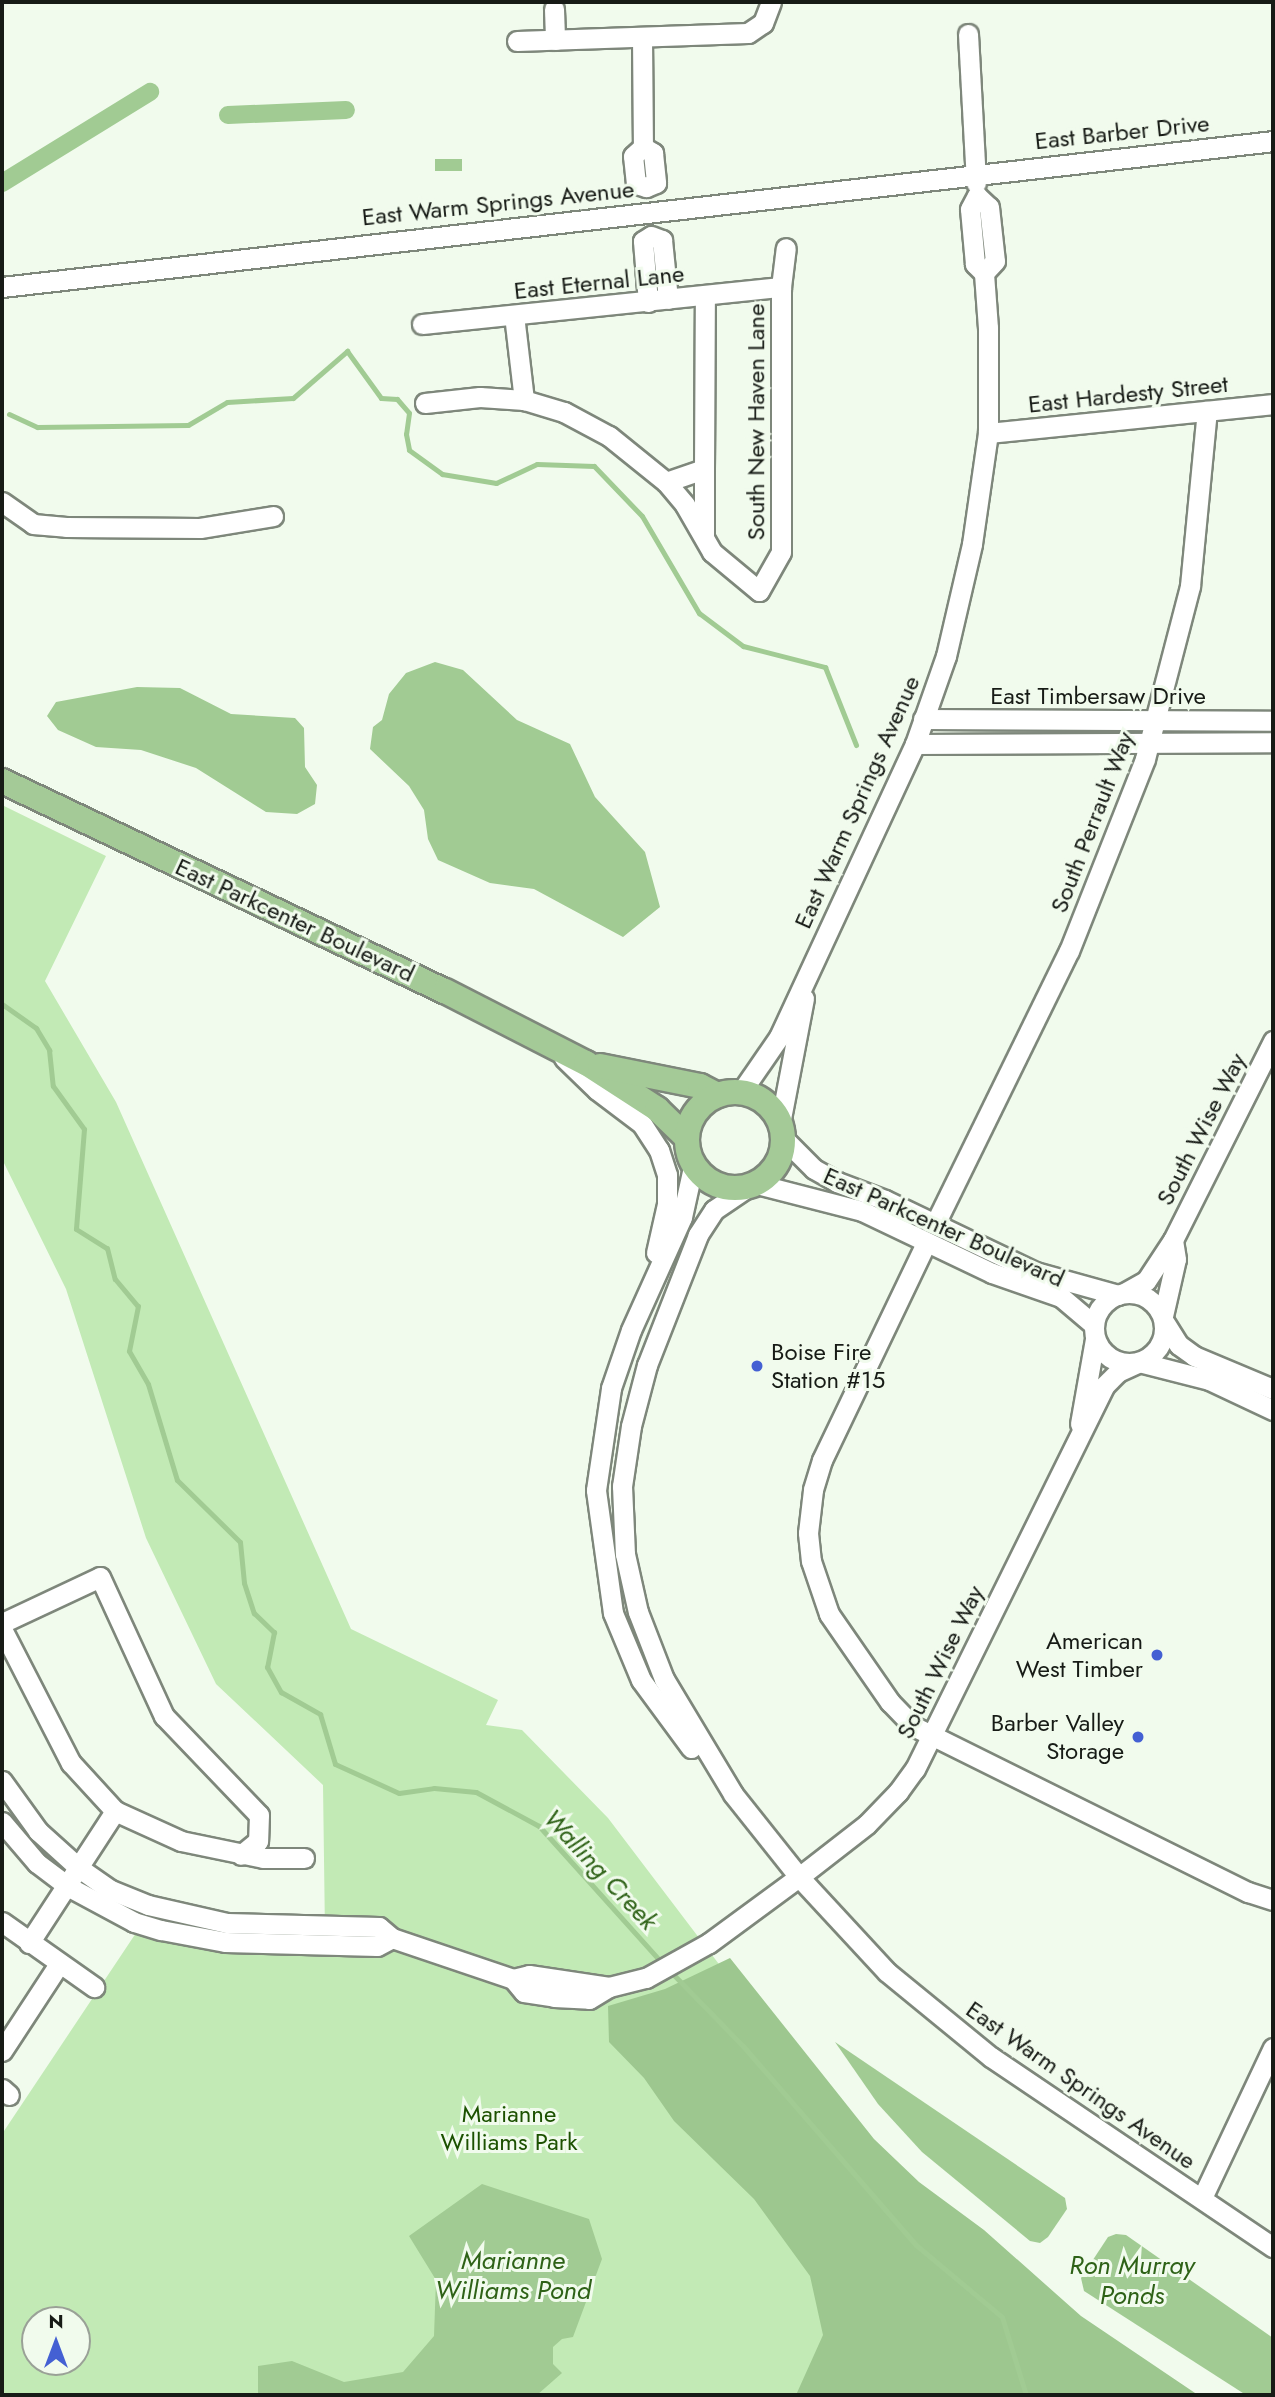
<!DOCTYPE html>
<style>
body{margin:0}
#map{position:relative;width:1275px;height:2397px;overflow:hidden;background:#f1fbed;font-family:Jost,sans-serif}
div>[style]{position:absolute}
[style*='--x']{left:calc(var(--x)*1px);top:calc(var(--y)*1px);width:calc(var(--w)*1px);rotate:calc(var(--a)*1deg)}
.green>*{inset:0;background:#c2eab5}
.forest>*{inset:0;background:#9dc78f}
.water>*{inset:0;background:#a1cb93}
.stream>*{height:5px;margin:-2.5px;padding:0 2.5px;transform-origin:2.5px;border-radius:2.5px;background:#a1cb93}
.canal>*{height:18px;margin:-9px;padding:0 9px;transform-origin:9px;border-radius:9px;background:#a1cb93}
.roads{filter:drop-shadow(2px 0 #7e877b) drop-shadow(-2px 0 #7e877b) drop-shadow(0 2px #7e877b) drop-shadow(0 -2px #7e877b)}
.minor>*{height:19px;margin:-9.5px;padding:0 9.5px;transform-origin:9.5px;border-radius:9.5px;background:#fff}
.minor>.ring{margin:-9.5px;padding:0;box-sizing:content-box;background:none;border:19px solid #fff;border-radius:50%}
.major>*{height:24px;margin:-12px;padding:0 12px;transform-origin:12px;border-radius:12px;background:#a4ca97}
.major>.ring{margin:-12px;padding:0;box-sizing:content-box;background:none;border:24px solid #a4ca97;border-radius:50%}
.dots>*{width:19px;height:19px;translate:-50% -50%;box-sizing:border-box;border:4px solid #f1fbed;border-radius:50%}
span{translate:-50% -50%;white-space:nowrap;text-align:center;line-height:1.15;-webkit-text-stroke:6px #f1fbed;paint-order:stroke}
.street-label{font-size:24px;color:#171b16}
.poi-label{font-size:24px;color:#171b16}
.left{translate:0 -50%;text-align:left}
.right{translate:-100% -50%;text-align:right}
.park-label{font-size:24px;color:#1c5100}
.water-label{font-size:26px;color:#2e6217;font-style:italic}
.frame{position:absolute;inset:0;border:4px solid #171b16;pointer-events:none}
.north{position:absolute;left:21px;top:2306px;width:70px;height:70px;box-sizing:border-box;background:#f1fbed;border:2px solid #9aa197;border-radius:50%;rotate:0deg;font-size:19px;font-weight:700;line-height:28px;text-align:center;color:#171b16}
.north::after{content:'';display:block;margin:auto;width:24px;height:32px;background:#4460d3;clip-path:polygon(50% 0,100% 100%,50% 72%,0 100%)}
</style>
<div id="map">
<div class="green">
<div style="clip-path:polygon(evenodd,2px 805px,106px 856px,45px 981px,116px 1102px,351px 1629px,498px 1700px,486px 1725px,522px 1730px,608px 1818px,753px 2009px,1078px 2395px,2px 2395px,2px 2134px,146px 1918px,222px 1935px,325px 1934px,323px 1785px,216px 1684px,146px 1538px,66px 1289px,2px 1159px,2px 805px,35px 2320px,77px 2320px,77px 2362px,35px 2362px,35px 2320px)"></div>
</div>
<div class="forest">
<div style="clip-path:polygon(730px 1958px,874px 2139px,919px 2182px,984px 2230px,1081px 2316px,1198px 2395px,796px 2395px,823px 2335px,810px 2276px,754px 2199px,674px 2121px,644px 2078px,609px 2042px,608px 2006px,665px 1989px)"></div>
</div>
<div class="water">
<div style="clip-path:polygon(435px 159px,462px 159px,462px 171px,435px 171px)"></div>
<div style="clip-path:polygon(435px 662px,463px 670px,517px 720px,570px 744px,595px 797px,645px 852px,660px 907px,623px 937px,534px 889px,490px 883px,438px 860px,428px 839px,424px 810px,409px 786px,370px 749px,373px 727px,382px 720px,389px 694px,406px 673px)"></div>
<div style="clip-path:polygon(137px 687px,180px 688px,231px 714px,295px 718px,304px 728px,305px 767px,317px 785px,315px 804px,297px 814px,266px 812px,196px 768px,141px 750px,96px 747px,58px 730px,47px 716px,56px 702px)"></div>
<div style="clip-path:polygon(835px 2042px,1065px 2198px,1067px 2209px,1048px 2237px,1040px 2243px,1030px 2241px,922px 2152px,878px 2104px)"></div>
<div style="clip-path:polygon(482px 2184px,589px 2219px,602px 2259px,573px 2337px,562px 2339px,553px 2347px,553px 2364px,562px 2373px,537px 2395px,258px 2395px,258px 2366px,292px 2361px,344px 2382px,403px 2372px,434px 2336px,436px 2280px,409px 2236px)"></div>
<div style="clip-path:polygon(1116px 2234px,1126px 2235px,1273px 2338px,1273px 2395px,1246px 2395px,1084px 2291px,1081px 2278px,1108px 2237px)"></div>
</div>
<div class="stream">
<div style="--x:9;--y:414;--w:31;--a:25"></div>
<div style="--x:37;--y:427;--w:151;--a:-0.8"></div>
<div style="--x:188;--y:425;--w:45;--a:-30.5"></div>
<div style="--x:227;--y:402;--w:66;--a:-3.5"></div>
<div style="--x:293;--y:398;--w:72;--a:-41"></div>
<div style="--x:347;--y:351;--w:58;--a:54.1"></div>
<div style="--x:381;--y:398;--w:16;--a:4"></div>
<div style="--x:397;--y:399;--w:18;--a:49"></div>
<div style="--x:409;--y:413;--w:21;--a:98"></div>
<div style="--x:406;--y:434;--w:16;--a:79"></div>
<div style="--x:409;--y:450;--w:41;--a:36"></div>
<div style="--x:442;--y:474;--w:55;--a:9.5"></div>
<div style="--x:496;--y:483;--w:45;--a:-24.9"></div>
<div style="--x:537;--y:464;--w:57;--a:2"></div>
<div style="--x:594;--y:466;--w:69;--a:46.2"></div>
<div style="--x:642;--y:516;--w:113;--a:59.6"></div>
<div style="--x:699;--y:613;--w:55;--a:36.9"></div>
<div style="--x:743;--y:646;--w:85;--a:14.4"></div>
<div style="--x:825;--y:667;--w:84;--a:68.3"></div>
<div style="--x:2;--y:1004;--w:42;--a:35.2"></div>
<div style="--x:36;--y:1028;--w:26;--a:59"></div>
<div style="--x:49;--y:1050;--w:36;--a:84"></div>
<div style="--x:53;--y:1086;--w:53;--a:54.2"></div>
<div style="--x:84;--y:1129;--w:100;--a:94.6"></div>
<div style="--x:76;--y:1229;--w:36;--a:32"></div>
<div style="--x:107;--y:1248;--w:32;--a:76"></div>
<div style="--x:115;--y:1279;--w:35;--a:50"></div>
<div style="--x:138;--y:1306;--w:46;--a:101.3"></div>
<div style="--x:129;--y:1351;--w:38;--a:60"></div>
<div style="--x:148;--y:1384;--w:100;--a:73.2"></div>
<div style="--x:177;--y:1480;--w:88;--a:44.5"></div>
<div style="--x:240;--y:1542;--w:41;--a:84.4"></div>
<div style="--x:244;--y:1583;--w:32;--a:72"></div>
<div style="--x:254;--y:1613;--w:28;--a:44"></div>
<div style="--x:274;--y:1632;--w:36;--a:101"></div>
<div style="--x:267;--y:1667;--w:29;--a:61"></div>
<div style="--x:281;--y:1692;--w:45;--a:29.4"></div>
<div style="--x:320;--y:1714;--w:52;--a:73.3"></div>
<div style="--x:335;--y:1764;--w:70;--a:24.4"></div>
<div style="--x:399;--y:1793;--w:35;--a:-8"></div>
<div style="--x:434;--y:1788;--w:42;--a:5.4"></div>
<div style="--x:476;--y:1792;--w:72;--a:28.4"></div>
<div style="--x:539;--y:1826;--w:184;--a:48.1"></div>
<div style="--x:669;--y:1970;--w:106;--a:45.8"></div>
<div style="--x:743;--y:2046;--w:264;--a:49"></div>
<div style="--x:916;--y:2245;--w:112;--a:39.9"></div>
<div style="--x:1002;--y:2317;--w:82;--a:72.9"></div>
</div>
<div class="canal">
<div style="--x:228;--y:115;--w:118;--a:-2.4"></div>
<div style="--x:2;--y:183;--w:174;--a:-31.6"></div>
</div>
<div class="roads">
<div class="minor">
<div style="--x:554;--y:9;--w:31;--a:88"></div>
<div style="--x:968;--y:34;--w:149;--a:86.9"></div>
<div style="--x:642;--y:37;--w:110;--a:89.5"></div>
<div style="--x:517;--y:41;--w:231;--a:-2"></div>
<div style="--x:748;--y:33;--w:18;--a:-34"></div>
<div style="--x:763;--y:23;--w:22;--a:-69"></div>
<div style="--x:643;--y:147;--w:12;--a:31"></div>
<div style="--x:653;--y:153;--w:30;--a:84"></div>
<div style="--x:656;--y:183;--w:11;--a:158"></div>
<div style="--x:646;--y:187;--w:10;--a:-163"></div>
<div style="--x:636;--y:184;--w:28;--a:-96"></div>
<div style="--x:633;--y:156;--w:13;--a:-42"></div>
<div style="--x:2;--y:287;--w:1279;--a:-6.55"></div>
<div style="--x:648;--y:302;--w:61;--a:-94.7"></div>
<div style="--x:643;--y:241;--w:9;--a:-32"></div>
<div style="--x:651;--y:236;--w:12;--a:20"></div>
<div style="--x:662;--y:240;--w:59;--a:84.2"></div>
<div style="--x:514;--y:315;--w:86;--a:83.3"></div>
<div style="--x:422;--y:324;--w:361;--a:-5.9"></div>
<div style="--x:425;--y:403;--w:55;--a:-6.2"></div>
<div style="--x:480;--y:397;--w:44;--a:3.9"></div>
<div style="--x:524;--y:400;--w:42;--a:16.7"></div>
<div style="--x:564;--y:412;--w:51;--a:28.1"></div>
<div style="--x:609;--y:436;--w:73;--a:38.9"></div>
<div style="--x:666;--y:482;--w:30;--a:50"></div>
<div style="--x:685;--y:505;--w:54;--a:60.1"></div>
<div style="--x:712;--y:552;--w:61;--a:39.7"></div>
<div style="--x:759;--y:591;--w:45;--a:-60.6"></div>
<div style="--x:781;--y:552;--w:265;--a:-90"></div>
<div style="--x:781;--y:287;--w:39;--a:-83"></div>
<div style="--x:988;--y:433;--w:286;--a:-5.8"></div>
<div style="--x:704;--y:469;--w:173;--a:-89.7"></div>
<div style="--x:666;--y:482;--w:40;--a:-18.9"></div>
<div style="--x:704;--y:469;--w:66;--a:90"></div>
<div style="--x:2;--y:502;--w:38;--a:35"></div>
<div style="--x:33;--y:524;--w:33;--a:5"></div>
<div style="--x:66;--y:527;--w:134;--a:0.4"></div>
<div style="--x:200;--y:528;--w:74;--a:-9.3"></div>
<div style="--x:923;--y:719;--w:350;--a:0.3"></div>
<div style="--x:915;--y:744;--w:358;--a:-0.3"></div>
<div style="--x:564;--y:1058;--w:46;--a:44.1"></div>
<div style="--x:597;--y:1090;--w:56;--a:37.1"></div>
<div style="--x:642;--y:1124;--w:31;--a:57"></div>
<div style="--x:659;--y:1150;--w:26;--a:72"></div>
<div style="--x:667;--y:1175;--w:29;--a:90"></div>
<div style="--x:667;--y:1204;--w:50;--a:102.7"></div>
<div style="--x:741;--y:1092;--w:67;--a:-55.4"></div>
<div style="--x:779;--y:1037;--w:323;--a:-65.1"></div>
<div style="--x:915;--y:744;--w:93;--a:-70.6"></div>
<div style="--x:946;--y:656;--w:115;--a:-76.9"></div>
<div style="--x:972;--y:544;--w:112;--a:-81.8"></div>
<div style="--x:988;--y:433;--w:105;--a:-90"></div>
<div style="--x:988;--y:328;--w:55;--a:-94.2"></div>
<div style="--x:984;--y:273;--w:13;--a:-135"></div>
<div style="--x:975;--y:264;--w:55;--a:-95.2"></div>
<div style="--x:970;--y:209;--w:15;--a:-62"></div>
<div style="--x:977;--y:196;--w:16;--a:43"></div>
<div style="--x:989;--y:207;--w:54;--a:83.7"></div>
<div style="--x:995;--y:261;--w:16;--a:133"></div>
<div style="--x:780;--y:1124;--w:128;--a:-79.2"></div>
<div style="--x:783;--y:1138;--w:44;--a:45"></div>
<div style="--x:814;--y:1169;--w:26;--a:29"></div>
<div style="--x:837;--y:1182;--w:51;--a:20.6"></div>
<div style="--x:885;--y:1200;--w:166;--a:25.6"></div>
<div style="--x:1035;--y:1272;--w:86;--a:15.5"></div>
<div style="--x:757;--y:1184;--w:108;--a:14.4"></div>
<div style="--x:862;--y:1211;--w:144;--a:25.5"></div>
<div style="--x:992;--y:1273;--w:73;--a:19.2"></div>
<div style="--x:1061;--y:1297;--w:43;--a:40.3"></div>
<div style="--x:748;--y:1187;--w:41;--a:145.9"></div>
<div style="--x:714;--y:1210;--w:30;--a:123"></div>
<div style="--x:698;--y:1235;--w:140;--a:111.4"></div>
<div style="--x:647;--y:1365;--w:63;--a:104.7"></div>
<div style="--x:631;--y:1426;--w:61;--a:98.5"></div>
<div style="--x:622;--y:1486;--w:68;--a:87.5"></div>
<div style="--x:625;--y:1554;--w:59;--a:77.4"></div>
<div style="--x:638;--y:1612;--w:72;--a:68.8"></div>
<div style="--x:664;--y:1679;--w:134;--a:59"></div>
<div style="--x:733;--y:1794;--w:106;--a:51.5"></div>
<div style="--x:799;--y:1877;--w:129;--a:47.2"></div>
<div style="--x:887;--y:1972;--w:134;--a:39.3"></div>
<div style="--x:991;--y:2057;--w:340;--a:34"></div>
<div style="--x:935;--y:1224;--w:304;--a:-63.9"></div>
<div style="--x:1069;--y:951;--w:206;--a:-68.4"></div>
<div style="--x:1145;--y:759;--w:179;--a:-75.4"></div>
<div style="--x:1190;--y:586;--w:176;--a:-84.5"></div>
<div style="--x:926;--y:1243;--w:241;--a:115.6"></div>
<div style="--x:822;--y:1460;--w:31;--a:107"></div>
<div style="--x:813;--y:1490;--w:43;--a:96.6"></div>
<div style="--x:808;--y:1533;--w:28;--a:84"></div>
<div style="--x:811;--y:1561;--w:56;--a:71.2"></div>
<div style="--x:829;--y:1614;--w:107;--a:55.3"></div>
<div style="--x:890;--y:1702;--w:33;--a:46"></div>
<div style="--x:913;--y:1726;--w:374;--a:26.4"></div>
<div style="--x:1248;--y:1892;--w:26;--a:18"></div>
<div class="ring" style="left:1094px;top:1293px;width:51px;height:51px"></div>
<div style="--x:1124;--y:1293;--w:25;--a:-29"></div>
<div style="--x:1146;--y:1281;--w:49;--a:-56.6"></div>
<div style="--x:1173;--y:1240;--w:223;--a:-63.3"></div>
<div style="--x:1163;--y:1316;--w:58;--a:-77.2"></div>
<div style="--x:1176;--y:1259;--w:19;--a:-99"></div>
<div style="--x:1165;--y:1323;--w:26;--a:58"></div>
<div style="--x:1179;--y:1345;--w:19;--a:36"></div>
<div style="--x:1194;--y:1356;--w:86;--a:22.7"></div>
<div style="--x:1139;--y:1362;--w:72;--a:14.4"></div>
<div style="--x:1209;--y:1380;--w:71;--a:25.1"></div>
<div style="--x:1080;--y:1424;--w:86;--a:-80"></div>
<div style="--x:2;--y:1623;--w:108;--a:-25.1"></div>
<div style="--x:100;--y:1577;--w:153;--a:65.3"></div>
<div style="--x:164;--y:1716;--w:137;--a:46.2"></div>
<div style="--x:259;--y:1815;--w:26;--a:92"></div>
<div style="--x:258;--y:1841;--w:22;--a:141"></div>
<div style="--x:2;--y:1629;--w:151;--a:62.8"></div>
<div style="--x:71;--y:1763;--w:65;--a:47.5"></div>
<div style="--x:115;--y:1811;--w:72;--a:24.4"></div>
<div style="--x:181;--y:1841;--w:84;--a:11.7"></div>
<div style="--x:263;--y:1858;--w:41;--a:0"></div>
<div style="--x:691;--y:1748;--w:84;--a:-126.3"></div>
<div style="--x:641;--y:1680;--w:73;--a:-112.7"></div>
<div style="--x:613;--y:1613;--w:124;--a:-97.9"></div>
<div style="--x:596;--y:1490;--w:103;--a:-81.6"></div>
<div style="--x:611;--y:1388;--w:61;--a:-71"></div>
<div style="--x:631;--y:1330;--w:124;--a:-65.7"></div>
<div style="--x:682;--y:1217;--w:51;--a:-77.6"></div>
<div style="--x:2;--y:1781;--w:62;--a:54.2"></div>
<div style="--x:38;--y:1831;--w:55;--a:42.1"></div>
<div style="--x:79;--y:1868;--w:39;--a:35"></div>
<div style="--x:111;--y:1890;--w:40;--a:22"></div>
<div style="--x:148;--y:1905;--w:81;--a:12.8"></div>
<div style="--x:227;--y:1923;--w:152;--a:1.5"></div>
<div style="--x:379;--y:1927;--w:17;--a:40"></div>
<div style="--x:392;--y:1938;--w:128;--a:18.7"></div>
<div style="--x:513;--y:1979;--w:16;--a:-14"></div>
<div style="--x:529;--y:1975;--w:81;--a:8.5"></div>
<div style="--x:609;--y:1987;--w:38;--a:-14"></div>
<div style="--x:646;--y:1978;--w:72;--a:-29.1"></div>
<div style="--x:709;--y:1943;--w:112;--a:-36.3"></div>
<div style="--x:799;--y:1877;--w:86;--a:-37.9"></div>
<div style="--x:867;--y:1824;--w:45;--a:-45.9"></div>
<div style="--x:898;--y:1792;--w:29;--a:-54"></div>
<div style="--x:915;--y:1769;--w:427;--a:-63.7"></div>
<div style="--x:1104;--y:1386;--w:20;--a:-45"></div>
<div style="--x:1118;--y:1372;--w:23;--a:-25"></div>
<div style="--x:2;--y:1822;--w:54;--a:49.5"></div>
<div style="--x:37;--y:1863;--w:38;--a:37"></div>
<div style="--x:67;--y:1886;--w:76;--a:28.2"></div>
<div style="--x:134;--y:1922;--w:28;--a:17"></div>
<div style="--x:161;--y:1930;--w:65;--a:10.6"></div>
<div style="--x:225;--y:1942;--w:152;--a:1.5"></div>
<div style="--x:377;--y:1946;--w:17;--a:-28"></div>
<div style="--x:2;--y:1922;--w:113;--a:35.2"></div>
<div style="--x:29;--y:1943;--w:158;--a:-56.9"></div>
<div style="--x:513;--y:1979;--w:17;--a:50"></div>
<div style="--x:524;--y:1992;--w:30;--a:9"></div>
<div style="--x:554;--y:1997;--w:35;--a:3"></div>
<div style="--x:589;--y:1999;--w:23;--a:-31"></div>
<div style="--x:2;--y:2051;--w:104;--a:-56.8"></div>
<div style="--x:2;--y:2089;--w:9;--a:41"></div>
<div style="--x:1202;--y:2198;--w:166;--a:-64.7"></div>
</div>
<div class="major">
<div style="--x:2;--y:781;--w:490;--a:25.4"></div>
<div style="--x:445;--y:991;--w:158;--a:27.1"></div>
<div style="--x:586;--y:1063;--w:85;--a:32.9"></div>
<div style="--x:657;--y:1109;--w:40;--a:44"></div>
<div style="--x:600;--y:1066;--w:102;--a:11.3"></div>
<div style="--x:700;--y:1086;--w:20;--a:27"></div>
<div class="ring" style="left:687px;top:1092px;width:72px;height:72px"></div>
</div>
</div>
<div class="dots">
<div style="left:757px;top:1366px;background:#4460d3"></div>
<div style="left:1157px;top:1655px;background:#4460d3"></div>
<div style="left:1138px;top:1737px;background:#4460d3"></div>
</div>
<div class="street-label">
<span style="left:1122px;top:132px;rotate:-6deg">East Barber Drive</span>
<span style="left:498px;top:203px;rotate:-6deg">East Warm Springs Avenue</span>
<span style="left:599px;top:282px;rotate:-6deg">East Eternal Lane</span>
<span style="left:1128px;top:394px;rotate:-6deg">East Hardesty Street</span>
<span style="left:756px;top:422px;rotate:-90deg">South New Haven Lane</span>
<span style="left:1098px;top:696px">East Timbersaw Drive</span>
<span style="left:857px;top:802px;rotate:-66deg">East Warm Springs Avenue</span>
<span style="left:1092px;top:822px;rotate:-69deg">South Perrault Way</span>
<span style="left:295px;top:920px;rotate:25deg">East Parkcenter Boulevard</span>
<span style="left:1201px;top:1129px;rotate:-63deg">South Wise Way</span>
<span style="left:944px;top:1227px;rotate:24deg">East Parkcenter Boulevard</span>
<span style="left:940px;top:1662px;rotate:-64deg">South Wise Way</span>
<span style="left:1081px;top:2085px;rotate:35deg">East Warm Springs Avenue</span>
</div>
<div class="poi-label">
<span class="left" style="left:771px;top:1366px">Boise Fire<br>Station #15</span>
<span class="right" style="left:1143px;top:1655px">American<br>West Timber</span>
<span class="right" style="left:1124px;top:1737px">Barber Valley<br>Storage</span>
</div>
<div class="park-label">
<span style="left:509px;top:2128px">Marianne<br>Williams Park</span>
</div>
<div class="water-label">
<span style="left:600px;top:1870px;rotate:47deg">Walling Creek</span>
<span style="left:513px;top:2276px">Marianne<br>Williams Pond</span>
<span style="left:1132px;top:2281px">Ron Murray<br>Ponds</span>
</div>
<div class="frame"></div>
<div class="north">N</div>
</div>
